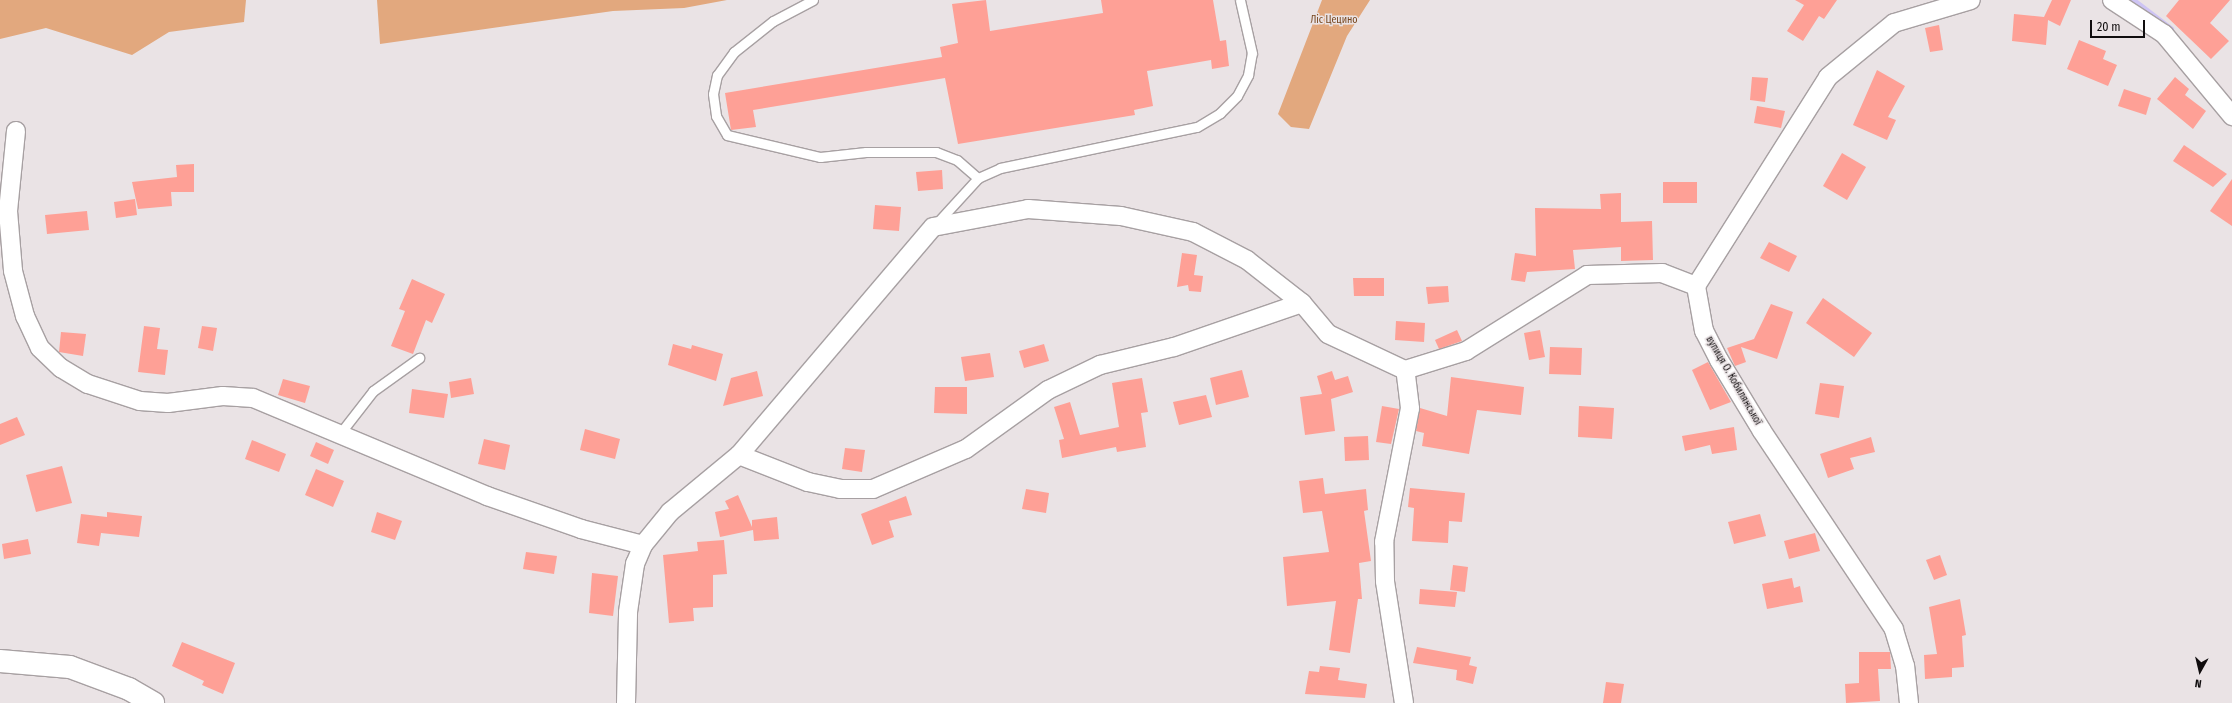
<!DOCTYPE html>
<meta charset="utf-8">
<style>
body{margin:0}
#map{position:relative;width:2232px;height:703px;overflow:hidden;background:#eae3e5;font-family:"Fira Sans Condensed",sans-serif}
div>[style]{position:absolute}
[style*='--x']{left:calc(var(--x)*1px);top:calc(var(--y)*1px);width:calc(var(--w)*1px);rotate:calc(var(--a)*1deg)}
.green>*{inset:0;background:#e2a87e}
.stream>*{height:5.5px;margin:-2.75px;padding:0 2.75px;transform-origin:2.75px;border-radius:2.75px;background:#cec4f4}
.building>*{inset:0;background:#fea096}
.roads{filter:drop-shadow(1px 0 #a7a0a2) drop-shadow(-1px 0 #a7a0a2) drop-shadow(0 1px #a7a0a2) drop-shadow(0 -1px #a7a0a2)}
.lane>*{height:9px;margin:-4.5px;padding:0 4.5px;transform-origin:4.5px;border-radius:4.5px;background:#fff}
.street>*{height:18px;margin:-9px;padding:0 9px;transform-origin:9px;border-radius:9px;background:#fff}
.secondary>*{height:22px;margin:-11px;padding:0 11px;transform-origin:11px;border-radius:11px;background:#fff}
span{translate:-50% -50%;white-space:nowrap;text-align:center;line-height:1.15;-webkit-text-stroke:3px #eae3e5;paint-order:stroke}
.park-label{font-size:10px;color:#77461e}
.street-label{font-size:10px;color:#100d0e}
.north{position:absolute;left:2180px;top:651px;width:40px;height:40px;-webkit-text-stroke:3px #eae3e5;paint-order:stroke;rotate:188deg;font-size:11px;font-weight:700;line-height:16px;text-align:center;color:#100d0e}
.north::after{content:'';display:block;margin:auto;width:14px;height:18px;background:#100d0e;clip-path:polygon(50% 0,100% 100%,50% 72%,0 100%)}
.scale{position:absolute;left:2090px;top:20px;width:55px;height:18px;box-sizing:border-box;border:2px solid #100d0e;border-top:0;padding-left:5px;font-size:12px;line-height:14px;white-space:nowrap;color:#100d0e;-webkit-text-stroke:3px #eae3e5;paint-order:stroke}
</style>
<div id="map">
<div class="green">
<div style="clip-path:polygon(0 0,246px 0,244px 22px,169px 32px,132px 55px,46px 28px,0 39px)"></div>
<div style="clip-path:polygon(377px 0,727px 0,684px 8px,613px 11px,380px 44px)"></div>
<div style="clip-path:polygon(1322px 0,1370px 0,1347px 36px,1309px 129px,1291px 127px,1278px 114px)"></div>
</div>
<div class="stream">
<div style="--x:2133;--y:0;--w:48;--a:37.3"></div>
</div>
<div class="building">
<div style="clip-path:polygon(986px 0,990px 31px,1103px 13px,1101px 0,1213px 0,1220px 41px,1226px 40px,1229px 66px,1212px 69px,1211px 60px,1147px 71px,1153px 106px,1134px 110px,1135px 115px,958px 144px,945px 78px,753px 110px,756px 127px,731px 130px,725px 93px,942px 57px,940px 47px,958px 43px,952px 4px)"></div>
<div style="clip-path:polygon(1795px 0,1837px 0,1824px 19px,1819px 16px,1803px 41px,1787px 31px,1804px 5px)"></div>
<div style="clip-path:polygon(2052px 0,2071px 0,2060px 26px,2048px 20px,2046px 45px,2012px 41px,2014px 14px,2044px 17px)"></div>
<div style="clip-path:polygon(2179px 0,2230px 0,2210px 23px,2229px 41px,2211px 59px,2166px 16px)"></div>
<div style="clip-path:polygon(1939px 25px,1943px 50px,1930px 52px,1925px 28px)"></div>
<div style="clip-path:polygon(2079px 40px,2106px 51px,2103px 59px,2117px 65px,2108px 86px,2067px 69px)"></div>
<div style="clip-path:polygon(1877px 70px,1905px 86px,1888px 117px,1896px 120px,1887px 140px,1853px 125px)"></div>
<div style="clip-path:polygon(1752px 77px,1768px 78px,1765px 102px,1750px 100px)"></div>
<div style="clip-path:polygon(2175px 77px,2189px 89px,2185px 95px,2206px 111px,2193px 129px,2157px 99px)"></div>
<div style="clip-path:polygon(2124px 89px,2151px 98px,2146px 115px,2118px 106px)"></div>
<div style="clip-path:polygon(1757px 106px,1785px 111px,1781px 128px,1754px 123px)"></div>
<div style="clip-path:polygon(2184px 145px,2227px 174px,2213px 187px,2173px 161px)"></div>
<div style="clip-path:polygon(1842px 153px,1866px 167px,1847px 200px,1823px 186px)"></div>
<div style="clip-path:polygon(194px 164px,194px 192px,171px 192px,172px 206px,138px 209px,132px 182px,177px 177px,176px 165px)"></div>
<div style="clip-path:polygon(942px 170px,943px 189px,918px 191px,916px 172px)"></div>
<div style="clip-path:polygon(2232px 179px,2232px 226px,2210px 211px)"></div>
<div style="clip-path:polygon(1663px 182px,1697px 182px,1697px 203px,1663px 203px)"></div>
<div style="clip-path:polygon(1621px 193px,1621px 222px,1652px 221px,1653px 260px,1621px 261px,1621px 247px,1573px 250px,1575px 269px,1527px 272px,1525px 282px,1511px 280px,1515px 253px,1536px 256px,1535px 208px,1601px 209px,1600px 194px)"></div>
<div style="clip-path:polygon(135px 199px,137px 215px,116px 218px,114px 202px)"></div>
<div style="clip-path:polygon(875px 205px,901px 207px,899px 231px,873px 229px)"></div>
<div style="clip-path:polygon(87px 211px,89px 230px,47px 234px,45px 215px)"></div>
<div style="clip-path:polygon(1769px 242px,1797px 256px,1789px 272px,1760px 258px)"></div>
<div style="clip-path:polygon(1182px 253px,1197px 255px,1194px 275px,1203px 276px,1201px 292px,1189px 291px,1188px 285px,1177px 287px)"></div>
<div style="clip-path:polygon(1353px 278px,1384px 278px,1384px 296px,1354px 296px)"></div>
<div style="clip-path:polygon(412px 279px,445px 294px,432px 323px,426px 320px,413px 354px,391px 346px,405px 311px,399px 309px)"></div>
<div style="clip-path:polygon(1448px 286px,1449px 302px,1428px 304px,1426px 287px)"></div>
<div style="clip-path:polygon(1823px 298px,1872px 333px,1854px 357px,1806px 323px)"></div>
<div style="clip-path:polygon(1771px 304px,1793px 312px,1777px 359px,1741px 347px,1746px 362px,1735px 366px,1727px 348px,1754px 339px)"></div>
<div style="clip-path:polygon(1396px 321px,1425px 323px,1424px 342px,1395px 340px)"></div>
<div style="clip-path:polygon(144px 326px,160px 328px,157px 349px,168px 350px,165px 375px,138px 372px)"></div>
<div style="clip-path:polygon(202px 326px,217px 328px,213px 351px,198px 348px)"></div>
<div style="clip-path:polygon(1457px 330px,1462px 341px,1439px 349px,1435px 340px)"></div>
<div style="clip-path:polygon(1540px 330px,1545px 357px,1529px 360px,1524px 333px)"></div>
<div style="clip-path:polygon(61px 332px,86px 334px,83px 356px,59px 352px)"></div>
<div style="clip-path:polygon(673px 344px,691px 349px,692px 345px,723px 354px,716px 381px,668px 365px)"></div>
<div style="clip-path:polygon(1044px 344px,1049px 361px,1024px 368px,1019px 351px)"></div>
<div style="clip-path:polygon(1550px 347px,1582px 348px,1581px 375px,1549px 374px)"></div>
<div style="clip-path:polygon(990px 353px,994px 377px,965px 381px,961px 357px)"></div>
<div style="clip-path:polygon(1708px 362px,1731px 402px,1710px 410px,1692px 370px)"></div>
<div style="clip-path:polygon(1242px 370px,1249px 397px,1216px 405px,1210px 378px)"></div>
<div style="clip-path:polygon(757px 371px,763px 396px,723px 406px,731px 378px)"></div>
<div style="clip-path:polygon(1332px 371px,1335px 380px,1348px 376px,1353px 392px,1331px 399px,1335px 431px,1305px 435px,1300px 397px,1322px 394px,1317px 376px)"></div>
<div style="clip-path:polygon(1451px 377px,1524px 387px,1521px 415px,1477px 410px,1469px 454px,1422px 446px,1424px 433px,1416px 431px,1420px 408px,1447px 416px)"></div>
<div style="clip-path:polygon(471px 378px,474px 394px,451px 398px,449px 382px)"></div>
<div style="clip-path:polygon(1142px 378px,1148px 412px,1141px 413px,1146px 447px,1117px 452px,1116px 447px,1062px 458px,1059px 440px,1064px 439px,1054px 407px,1070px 402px,1080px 435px,1119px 427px,1112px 383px)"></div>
<div style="clip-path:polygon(283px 379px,310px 386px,305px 403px,278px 395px)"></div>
<div style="clip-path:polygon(1820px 383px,1844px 386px,1839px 418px,1815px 414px)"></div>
<div style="clip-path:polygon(935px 387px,967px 387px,967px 414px,934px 413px)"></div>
<div style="clip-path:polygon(412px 389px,448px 394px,444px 418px,409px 413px)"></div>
<div style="clip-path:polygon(1206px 395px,1212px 417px,1179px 425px,1173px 402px)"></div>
<div style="clip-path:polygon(1382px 406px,1399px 409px,1391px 444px,1376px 442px)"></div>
<div style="clip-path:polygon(1579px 406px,1614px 408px,1612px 439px,1578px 437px)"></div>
<div style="clip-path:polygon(17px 417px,25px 435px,0 445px,0 424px)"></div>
<div style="clip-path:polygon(1734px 427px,1737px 450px,1712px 454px,1710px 445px,1685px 451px,1682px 436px)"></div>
<div style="clip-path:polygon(585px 429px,620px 439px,615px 459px,580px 450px)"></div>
<div style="clip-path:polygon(1368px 436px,1369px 460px,1345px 461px,1344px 437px)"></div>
<div style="clip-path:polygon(1871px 437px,1875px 452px,1850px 458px,1854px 469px,1828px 478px,1820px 454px)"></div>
<div style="clip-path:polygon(484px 439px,510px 445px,505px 470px,478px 464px)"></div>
<div style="clip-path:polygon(252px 440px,286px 454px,279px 472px,245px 459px)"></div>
<div style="clip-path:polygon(316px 442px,334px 450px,328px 464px,310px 456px)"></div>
<div style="clip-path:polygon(845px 448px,865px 450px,862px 472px,842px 469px)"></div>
<div style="clip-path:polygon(62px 466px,72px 503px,36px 512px,26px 475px)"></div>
<div style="clip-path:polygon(316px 469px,344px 481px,333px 507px,305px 495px)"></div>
<div style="clip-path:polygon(1323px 478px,1325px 494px,1366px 489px,1368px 510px,1364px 511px,1371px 561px,1359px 563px,1362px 599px,1358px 599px,1350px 653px,1329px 650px,1336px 601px,1287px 606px,1283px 557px,1329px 552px,1322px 511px,1303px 513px,1299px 481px)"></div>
<div style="clip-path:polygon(1410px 488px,1465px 493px,1462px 522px,1449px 521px,1448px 543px,1412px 541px,1414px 508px,1408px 507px)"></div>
<div style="clip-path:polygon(1026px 489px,1049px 493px,1046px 513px,1022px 509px)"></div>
<div style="clip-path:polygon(738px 495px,752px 527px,752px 520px,777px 517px,779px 539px,754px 541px,753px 530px,720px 537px,715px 512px,729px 509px,725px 501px)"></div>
<div style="clip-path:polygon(906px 496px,912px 515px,889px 521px,894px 537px,872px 545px,861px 514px)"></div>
<div style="clip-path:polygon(107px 512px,142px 516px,139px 537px,101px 533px,99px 546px,77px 543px,81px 514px,107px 517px)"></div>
<div style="clip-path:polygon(377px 512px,402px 521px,395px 540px,371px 532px)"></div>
<div style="clip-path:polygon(1760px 514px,1766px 536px,1734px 544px,1728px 522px)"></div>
<div style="clip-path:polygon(1815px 533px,1820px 551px,1789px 559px,1784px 541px)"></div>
<div style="clip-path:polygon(28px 539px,31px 554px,4px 559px,2px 544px)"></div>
<div style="clip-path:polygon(724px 540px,727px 574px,713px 575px,713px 607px,693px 608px,694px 621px,669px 623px,663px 555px,698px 551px,697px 542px)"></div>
<div style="clip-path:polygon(526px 552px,557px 556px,554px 574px,523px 569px)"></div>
<div style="clip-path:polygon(1940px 555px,1947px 575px,1934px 580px,1926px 560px)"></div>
<div style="clip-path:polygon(1453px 565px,1468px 567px,1465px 592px,1450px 590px)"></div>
<div style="clip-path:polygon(592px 573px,618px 576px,613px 616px,589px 613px)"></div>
<div style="clip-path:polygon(1792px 578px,1794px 588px,1800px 586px,1803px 602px,1767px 609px,1762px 584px)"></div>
<div style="clip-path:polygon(1420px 589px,1457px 592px,1455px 607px,1419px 604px)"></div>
<div style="clip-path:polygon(1960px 599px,1966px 635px,1962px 636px,1964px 667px,1952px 668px,1952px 677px,1925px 679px,1924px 655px,1937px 654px,1929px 607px)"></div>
<div style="clip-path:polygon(182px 642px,235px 663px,223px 694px,202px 685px,204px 681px,172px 666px)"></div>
<div style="clip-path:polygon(1417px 647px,1471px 657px,1469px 665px,1477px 667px,1473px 684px,1456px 680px,1457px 670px,1413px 663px)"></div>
<div style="clip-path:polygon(1859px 652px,1890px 652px,1891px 669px,1878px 669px,1880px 701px,1846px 703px,1845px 684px,1859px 683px)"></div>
<div style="clip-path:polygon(1320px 666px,1340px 668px,1338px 680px,1367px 684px,1365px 698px,1305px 694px,1309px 671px,1319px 672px)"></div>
<div style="clip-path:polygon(1606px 682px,1624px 684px,1621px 703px,1603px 703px)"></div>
</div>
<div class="roads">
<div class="lane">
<div style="--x:813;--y:0;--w:45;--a:152.3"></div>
<div style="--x:773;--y:21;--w:50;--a:141.5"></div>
<div style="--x:734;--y:52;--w:29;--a:126"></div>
<div style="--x:717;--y:75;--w:19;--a:102"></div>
<div style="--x:713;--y:94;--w:22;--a:82"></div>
<div style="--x:716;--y:116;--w:22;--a:60"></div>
<div style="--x:727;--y:135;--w:96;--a:13.3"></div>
<div style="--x:820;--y:157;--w:46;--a:-6.2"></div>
<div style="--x:866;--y:152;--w:70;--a:0"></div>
<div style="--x:936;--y:152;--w:22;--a:21"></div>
<div style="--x:957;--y:160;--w:28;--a:41"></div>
<div style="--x:936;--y:224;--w:62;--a:-47.6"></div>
<div style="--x:978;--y:178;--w:24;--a:-24"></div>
<div style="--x:1000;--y:168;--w:201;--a:-11.8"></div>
<div style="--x:1197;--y:127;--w:27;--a:-31"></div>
<div style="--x:1220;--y:113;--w:24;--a:-45"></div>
<div style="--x:1237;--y:96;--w:24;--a:-62"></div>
<div style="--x:1248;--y:75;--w:22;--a:-80"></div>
<div style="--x:1252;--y:53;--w:54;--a:-102.8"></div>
<div style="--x:338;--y:436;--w:57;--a:-52.1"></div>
<div style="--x:373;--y:391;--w:57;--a:-35.7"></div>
</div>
<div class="street">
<div style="--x:2112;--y:0;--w:62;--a:33.2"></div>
<div style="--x:2164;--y:34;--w:107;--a:50.3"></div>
<div style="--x:16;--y:131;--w:80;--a:95.7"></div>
<div style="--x:8;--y:211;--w:60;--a:85.2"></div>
<div style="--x:13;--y:271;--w:47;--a:75.1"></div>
<div style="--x:25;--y:316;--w:35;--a:65"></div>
<div style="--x:40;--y:348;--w:29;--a:44"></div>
<div style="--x:61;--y:368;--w:31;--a:31"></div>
<div style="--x:88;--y:384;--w:55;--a:18.1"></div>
<div style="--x:140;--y:401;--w:28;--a:4"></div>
<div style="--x:168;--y:403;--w:55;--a:-7.3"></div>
<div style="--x:223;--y:396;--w:30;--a:4"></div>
<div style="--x:253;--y:398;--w:254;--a:22.7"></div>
<div style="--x:487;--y:496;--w:100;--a:19.3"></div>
<div style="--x:581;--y:529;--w:64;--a:14.5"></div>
<div style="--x:739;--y:455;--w:74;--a:21.4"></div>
<div style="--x:808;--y:482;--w:33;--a:12"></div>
<div style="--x:840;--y:489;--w:33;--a:0"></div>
<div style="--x:873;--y:489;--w:101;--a:-23.3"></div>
<div style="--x:966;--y:449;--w:101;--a:-35.7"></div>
<div style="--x:1048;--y:390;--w:58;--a:-25.7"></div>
<div style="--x:1100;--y:365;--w:76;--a:-13.7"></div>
<div style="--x:1174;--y:347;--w:135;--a:-19"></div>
<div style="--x:626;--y:703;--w:91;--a:-88.7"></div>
<div style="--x:628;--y:612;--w:49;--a:-81.7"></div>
<div style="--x:635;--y:564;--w:21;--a:-67"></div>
<div style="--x:643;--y:545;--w:43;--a:-50.7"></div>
<div style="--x:670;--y:512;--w:89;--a:-39.6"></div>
<div style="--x:739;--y:455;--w:299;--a:-49.6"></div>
<div style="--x:933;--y:227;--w:97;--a:-10.7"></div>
<div style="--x:1028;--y:209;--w:93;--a:4.3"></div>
<div style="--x:1121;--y:216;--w:74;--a:12.5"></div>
<div style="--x:1193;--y:232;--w:61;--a:27.4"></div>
<div style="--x:1247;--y:260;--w:70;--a:38"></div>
<div style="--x:1302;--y:303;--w:40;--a:50"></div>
<div style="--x:1328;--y:334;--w:85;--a:25.1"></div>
<div style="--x:1405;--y:370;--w:64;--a:-17.3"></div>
<div style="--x:1466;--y:351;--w:143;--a:-32.1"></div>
<div style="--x:1587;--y:275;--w:75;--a:-1.5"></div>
<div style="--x:1662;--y:273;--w:36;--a:21"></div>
<div style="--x:1404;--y:703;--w:123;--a:-98.9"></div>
<div style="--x:1385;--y:581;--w:39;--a:-91"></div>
<div style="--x:1384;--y:542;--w:136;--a:-79"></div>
<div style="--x:1410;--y:408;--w:38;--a:-97"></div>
<div style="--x:1909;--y:703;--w:37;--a:-96"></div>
<div style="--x:1905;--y:666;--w:39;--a:-107"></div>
<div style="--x:1894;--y:629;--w:238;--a:-123.7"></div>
<div style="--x:1762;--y:431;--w:83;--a:-121.2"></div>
<div style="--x:1719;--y:360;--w:33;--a:-117"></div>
<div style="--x:1704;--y:331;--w:46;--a:-100.1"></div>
<div style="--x:1696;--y:286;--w:247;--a:-57.7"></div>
<div style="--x:1828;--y:77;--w:85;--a:-39.3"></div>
<div style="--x:1894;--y:23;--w:80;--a:-16.6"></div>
</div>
<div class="secondary">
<div style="--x:0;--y:661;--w:70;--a:4.9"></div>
<div style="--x:70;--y:667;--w:63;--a:20.4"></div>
<div style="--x:129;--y:689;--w:28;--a:30"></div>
</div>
</div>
<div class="park-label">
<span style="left:1334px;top:21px">Ліс Цецино</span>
</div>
<div class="street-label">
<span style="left:1733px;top:381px;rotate:60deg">вулиця О. Кобилянської</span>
</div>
<div class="north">N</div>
<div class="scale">20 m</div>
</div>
